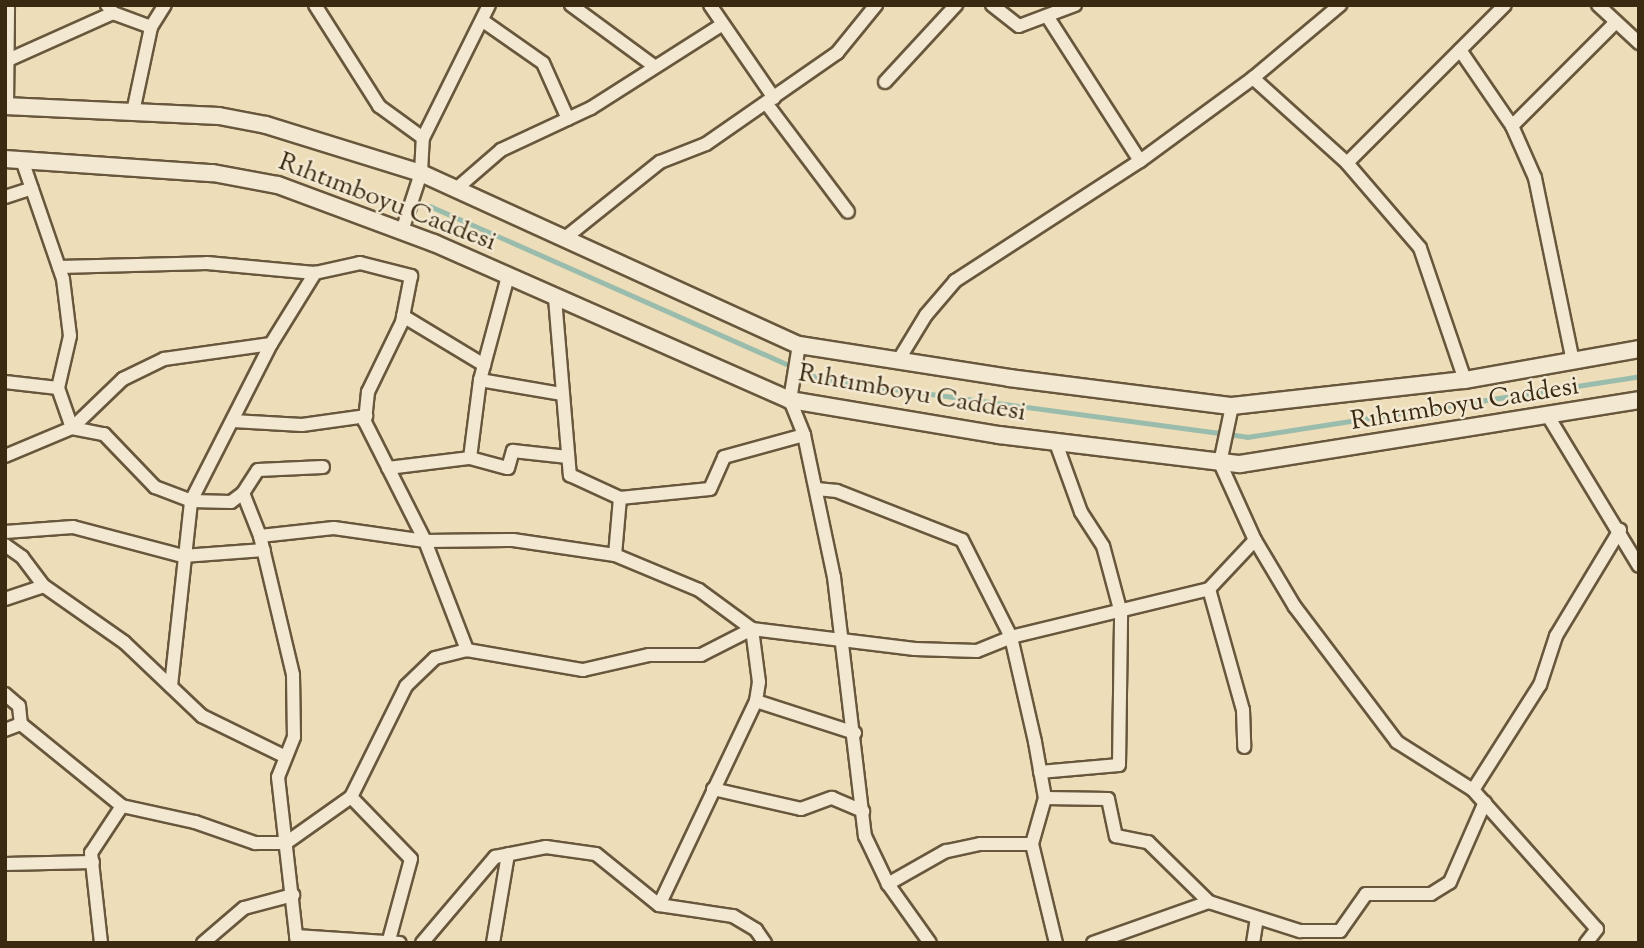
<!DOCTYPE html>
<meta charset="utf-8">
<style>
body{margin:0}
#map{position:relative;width:1644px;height:948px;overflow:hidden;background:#edddb9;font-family:"Sorts Mill Goudy",serif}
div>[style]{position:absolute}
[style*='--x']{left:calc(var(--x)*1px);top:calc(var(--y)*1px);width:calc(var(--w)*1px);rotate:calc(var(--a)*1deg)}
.stream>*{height:4.5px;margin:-2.25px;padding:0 2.25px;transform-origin:2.25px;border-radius:2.25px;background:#99bcac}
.roads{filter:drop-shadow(2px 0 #68573c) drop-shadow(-2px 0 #68573c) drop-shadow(0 2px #68573c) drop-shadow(0 -2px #68573c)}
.minor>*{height:12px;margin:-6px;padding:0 6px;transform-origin:6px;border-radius:6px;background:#f3e9d2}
.tertiary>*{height:16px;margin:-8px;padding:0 8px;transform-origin:8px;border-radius:8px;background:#f3e9d2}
span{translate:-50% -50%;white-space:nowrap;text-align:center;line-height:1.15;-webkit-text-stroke:5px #f3e9d2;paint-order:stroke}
.street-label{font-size:26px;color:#3b2a12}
.frame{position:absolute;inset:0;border:7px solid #3b2a12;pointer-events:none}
</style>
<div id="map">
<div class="stream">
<div style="--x:430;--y:206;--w:427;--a:23.9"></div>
<div style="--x:820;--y:379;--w:431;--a:7.7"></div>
<div style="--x:1247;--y:437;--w:397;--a:-8.8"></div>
</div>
<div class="roads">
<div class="minor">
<div style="--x:107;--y:5;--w:10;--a:53"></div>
<div style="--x:113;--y:13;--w:40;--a:20.2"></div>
<div style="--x:315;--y:5;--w:120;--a:57.6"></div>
<div style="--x:379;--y:106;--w:54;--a:36"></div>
<div style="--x:571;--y:5;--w:103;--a:36.3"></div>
<div style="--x:710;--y:5;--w:113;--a:55.5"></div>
<div style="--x:992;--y:5;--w:34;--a:38"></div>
<div style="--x:1019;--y:26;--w:60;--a:-20.6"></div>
<div style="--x:1598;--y:5;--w:56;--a:42.8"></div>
<div style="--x:1047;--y:16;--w:172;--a:57.3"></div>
<div style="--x:483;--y:21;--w:73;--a:35"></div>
<div style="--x:543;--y:63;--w:61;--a:65.9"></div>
<div style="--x:1460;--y:50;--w:92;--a:55.6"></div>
<div style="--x:1512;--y:126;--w:57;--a:66.1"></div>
<div style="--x:1535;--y:178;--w:187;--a:78.3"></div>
<div style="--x:8;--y:60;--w:115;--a:-24.1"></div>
<div style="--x:1253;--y:78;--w:127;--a:42.1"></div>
<div style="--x:1347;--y:163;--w:112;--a:49.3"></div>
<div style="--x:1420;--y:248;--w:139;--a:71.2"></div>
<div style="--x:885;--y:82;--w:105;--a:-47.3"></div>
<div style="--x:766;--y:103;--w:136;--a:53"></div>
<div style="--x:7;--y:106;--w:101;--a:-89.4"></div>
<div style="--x:133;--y:112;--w:87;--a:-78"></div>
<div style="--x:151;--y:27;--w:26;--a:-58"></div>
<div style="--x:1512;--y:126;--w:147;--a:-45"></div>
<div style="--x:22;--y:160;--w:126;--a:71"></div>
<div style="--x:63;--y:279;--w:57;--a:83"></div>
<div style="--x:70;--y:336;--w:53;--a:103"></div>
<div style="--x:1347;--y:163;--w:223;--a:-45"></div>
<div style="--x:456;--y:189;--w:60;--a:-40.9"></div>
<div style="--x:501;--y:150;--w:99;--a:-25"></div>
<div style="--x:591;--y:108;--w:156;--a:-32.5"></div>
<div style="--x:5;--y:197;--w:28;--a:-18"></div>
<div style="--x:402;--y:231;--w:61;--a:-71.9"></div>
<div style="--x:421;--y:173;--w:35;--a:-87"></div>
<div style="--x:423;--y:138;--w:148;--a:-63.6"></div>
<div style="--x:565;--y:238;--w:122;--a:-38.7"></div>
<div style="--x:660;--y:162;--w:49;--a:-21.4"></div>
<div style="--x:706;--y:144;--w:160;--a:-34.8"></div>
<div style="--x:837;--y:53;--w:62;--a:-50.9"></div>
<div style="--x:59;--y:267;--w:148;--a:-1.5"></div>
<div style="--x:207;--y:263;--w:108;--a:5.3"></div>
<div style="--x:555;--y:298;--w:178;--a:85.2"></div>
<div style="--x:570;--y:475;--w:55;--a:24.7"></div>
<div style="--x:620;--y:498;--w:90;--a:-5.7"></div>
<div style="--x:710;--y:489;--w:35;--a:-66"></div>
<div style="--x:724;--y:457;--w:83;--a:-15.4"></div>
<div style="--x:403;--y:316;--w:95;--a:31.2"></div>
<div style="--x:799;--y:345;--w:56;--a:99.3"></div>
<div style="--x:790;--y:400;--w:38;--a:68"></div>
<div style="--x:804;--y:435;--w:145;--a:78.1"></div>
<div style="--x:834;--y:577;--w:261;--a:83.2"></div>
<div style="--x:865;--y:836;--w:53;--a:64.4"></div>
<div style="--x:888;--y:884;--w:72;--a:54.6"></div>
<div style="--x:898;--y:361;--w:54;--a:-58.7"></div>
<div style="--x:926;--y:315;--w:45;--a:-49.5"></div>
<div style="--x:955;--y:281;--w:221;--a:-33"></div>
<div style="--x:1140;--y:161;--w:140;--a:-36.3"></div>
<div style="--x:1253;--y:78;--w:114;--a:-40"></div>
<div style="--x:480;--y:380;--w:82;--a:9.8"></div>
<div style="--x:5;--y:382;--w:53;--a:6.5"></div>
<div style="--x:58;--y:388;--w:42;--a:70.7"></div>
<div style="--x:72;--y:428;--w:33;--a:11"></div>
<div style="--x:104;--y:434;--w:74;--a:46.1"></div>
<div style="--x:155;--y:487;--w:39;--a:21"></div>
<div style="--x:191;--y:501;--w:40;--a:1.4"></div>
<div style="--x:231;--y:502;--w:15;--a:-37"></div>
<div style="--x:243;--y:493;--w:27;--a:-57"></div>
<div style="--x:258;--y:470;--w:65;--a:-2.6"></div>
<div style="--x:1232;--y:406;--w:58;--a:101.9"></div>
<div style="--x:1220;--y:463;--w:85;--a:65.6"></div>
<div style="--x:1255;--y:540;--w:78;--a:59.2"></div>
<div style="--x:1295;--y:607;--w:169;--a:52.9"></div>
<div style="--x:1397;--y:742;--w:90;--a:32.3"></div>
<div style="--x:1473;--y:790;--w:186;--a:48.3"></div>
<div style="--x:1597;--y:929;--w:18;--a:128"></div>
<div style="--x:1548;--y:416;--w:175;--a:58.8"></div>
<div style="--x:233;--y:421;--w:69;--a:3.3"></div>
<div style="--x:302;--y:425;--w:65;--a:-8"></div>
<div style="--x:5;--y:456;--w:73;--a:-22.7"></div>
<div style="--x:72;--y:428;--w:71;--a:-43.9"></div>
<div style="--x:123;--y:379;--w:46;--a:-26"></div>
<div style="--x:164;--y:359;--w:108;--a:-8"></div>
<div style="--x:470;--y:458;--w:79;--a:-82.7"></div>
<div style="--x:480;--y:380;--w:108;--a:-74.9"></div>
<div style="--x:388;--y:468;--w:83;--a:-7"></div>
<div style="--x:470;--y:458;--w:39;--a:15"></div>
<div style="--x:508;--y:468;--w:18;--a:-74"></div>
<div style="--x:513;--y:451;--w:55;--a:6.2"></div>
<div style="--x:817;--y:489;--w:20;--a:6"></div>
<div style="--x:837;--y:491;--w:134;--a:21.4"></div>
<div style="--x:962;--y:540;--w:109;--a:63.2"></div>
<div style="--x:1011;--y:637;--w:108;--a:77.1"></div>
<div style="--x:1035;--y:742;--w:57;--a:79.9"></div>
<div style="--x:1045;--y:798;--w:48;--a:105.8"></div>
<div style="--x:1032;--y:844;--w:52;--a:180"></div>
<div style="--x:980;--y:844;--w:35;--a:168"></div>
<div style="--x:946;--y:851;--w:67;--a:150.4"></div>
<div style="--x:243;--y:493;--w:46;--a:68.4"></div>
<div style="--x:260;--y:536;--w:143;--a:76.6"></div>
<div style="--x:293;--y:675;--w:62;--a:89.1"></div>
<div style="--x:294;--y:737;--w:43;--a:111.8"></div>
<div style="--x:278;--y:777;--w:167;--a:83.5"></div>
<div style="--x:5;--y:532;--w:68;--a:-4.2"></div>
<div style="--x:73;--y:527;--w:114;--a:14.8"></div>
<div style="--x:183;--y:556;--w:81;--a:-4.2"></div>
<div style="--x:260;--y:536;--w:74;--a:-6.2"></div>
<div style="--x:334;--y:528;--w:92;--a:8.1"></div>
<div style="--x:425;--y:541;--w:88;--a:-0.7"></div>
<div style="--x:513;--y:540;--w:103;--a:8.4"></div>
<div style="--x:615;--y:555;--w:91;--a:22.6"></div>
<div style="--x:699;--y:590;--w:66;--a:36.3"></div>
<div style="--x:752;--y:629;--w:164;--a:7"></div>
<div style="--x:915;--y:649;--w:62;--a:1.8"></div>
<div style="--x:977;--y:651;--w:37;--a:-22"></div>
<div style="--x:1011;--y:637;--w:204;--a:-13.6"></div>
<div style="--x:1209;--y:589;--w:67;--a:-46.8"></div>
<div style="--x:5;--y:545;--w:21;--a:35"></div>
<div style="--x:22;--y:557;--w:36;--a:53"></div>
<div style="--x:44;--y:586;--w:98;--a:35"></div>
<div style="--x:124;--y:642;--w:108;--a:43.5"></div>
<div style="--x:202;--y:716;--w:93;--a:26"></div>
<div style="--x:615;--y:555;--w:57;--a:-85"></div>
<div style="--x:1209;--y:589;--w:126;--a:74.3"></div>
<div style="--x:1243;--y:710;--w:37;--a:88"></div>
<div style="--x:5;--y:599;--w:41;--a:-18.4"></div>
<div style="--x:171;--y:686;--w:186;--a:-83.8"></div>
<div style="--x:191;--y:501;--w:176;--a:-63"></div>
<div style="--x:271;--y:344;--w:84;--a:-58.2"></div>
<div style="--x:315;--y:273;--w:46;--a:-12.5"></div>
<div style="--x:360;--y:263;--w:53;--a:14.3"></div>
<div style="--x:411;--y:276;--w:47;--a:101.1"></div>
<div style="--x:402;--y:322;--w:78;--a:115.9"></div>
<div style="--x:368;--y:392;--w:30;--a:96"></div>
<div style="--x:365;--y:422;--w:133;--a:63.2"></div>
<div style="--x:425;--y:541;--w:117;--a:68.9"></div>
<div style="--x:5;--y:694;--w:18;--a:41"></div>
<div style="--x:19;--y:706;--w:18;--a:84"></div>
<div style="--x:21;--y:724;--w:130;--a:39.1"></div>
<div style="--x:122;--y:806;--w:75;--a:12.4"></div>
<div style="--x:195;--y:822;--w:64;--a:19.3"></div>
<div style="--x:255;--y:843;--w:31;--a:0"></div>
<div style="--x:286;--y:843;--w:80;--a:-35.3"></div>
<div style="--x:351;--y:797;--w:124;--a:-63.6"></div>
<div style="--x:406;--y:686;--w:40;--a:-44"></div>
<div style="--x:435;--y:658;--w:33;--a:-14"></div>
<div style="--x:467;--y:650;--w:118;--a:9.8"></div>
<div style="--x:583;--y:670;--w:68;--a:-12.8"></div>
<div style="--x:649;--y:655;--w:52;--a:0"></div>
<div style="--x:701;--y:655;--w:57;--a:-27"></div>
<div style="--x:752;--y:629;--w:53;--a:82.5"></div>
<div style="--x:759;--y:682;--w:19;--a:99"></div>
<div style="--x:756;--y:701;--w:226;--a:115.4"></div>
<div style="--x:756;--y:701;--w:104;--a:17.9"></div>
<div style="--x:5;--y:730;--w:17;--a:-21"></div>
<div style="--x:1040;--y:772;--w:79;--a:-5.1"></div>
<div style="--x:1119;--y:765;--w:152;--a:-89.2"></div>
<div style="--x:1121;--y:613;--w:69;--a:-105"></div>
<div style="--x:1103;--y:546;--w:40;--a:-122.9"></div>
<div style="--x:1081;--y:512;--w:73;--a:-109.9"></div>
<div style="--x:713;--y:789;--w:90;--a:12.8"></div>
<div style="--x:801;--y:809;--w:33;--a:-20"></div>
<div style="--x:832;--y:798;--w:34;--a:23"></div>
<div style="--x:1473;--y:790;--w:125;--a:-57.5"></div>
<div style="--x:1540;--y:685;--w:52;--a:-71.9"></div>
<div style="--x:1556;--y:636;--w:124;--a:-58.9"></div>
<div style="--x:351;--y:797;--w:86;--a:45.9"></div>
<div style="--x:411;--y:859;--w:84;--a:105.2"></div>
<div style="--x:1045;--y:798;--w:63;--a:0.9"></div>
<div style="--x:1108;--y:799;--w:38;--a:78"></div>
<div style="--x:1116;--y:836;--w:33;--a:11"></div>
<div style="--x:1148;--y:842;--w:86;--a:44.5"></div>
<div style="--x:1209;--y:902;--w:96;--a:17.7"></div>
<div style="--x:1300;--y:931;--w:40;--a:0"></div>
<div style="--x:1340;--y:931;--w:45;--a:-54.9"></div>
<div style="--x:1366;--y:894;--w:65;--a:0"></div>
<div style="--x:1431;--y:894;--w:22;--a:-32"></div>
<div style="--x:1450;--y:882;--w:87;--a:-66.4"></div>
<div style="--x:1032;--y:844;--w:102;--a:76.4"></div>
<div style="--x:5;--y:864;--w:88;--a:-1.3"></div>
<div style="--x:296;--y:936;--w:104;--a:3.9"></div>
<div style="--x:101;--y:943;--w:91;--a:-96.3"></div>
<div style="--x:91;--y:853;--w:56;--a:-56.6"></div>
<div style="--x:203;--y:943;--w:54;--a:-40.5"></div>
<div style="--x:244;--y:908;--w:51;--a:-14.9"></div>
<div style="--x:422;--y:943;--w:113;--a:-49.7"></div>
<div style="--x:495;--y:857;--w:52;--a:-11.1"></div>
<div style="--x:546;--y:847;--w:50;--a:8"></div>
<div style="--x:596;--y:854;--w:81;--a:39"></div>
<div style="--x:659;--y:905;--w:75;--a:8.5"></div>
<div style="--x:733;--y:916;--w:27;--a:31"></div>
<div style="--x:756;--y:930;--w:16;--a:55"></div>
<div style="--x:493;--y:943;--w:90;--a:-80.4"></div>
<div style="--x:1093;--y:943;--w:123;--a:-19.5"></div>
<div style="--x:1253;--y:943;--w:24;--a:-81"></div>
</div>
<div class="tertiary">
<div style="--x:5;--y:106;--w:214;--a:2.7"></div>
<div style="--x:219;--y:116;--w:48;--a:10.8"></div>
<div style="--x:266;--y:125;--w:162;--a:17.2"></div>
<div style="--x:421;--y:173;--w:415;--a:24.5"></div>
<div style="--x:799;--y:345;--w:213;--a:8.9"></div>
<div style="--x:1009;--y:378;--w:225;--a:7.2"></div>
<div style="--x:1232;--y:406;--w:234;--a:-6.4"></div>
<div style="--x:1465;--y:380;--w:177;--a:-10.1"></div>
<div style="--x:5;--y:159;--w:208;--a:3.9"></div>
<div style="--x:213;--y:173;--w:66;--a:10.5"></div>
<div style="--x:278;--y:185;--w:166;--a:20.4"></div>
<div style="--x:434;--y:243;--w:389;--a:23.8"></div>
<div style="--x:790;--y:400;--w:212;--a:9.5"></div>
<div style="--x:999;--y:435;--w:243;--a:6.9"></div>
<div style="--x:1240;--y:464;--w:404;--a:-9.1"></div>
</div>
</div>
<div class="street-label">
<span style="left:387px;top:203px;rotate:21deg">Rıhtımboyu Caddesi</span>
<span style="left:912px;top:394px;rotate:10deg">Rıhtımboyu Caddesi</span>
<span style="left:1465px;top:405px;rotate:-9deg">Rıhtımboyu Caddesi</span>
</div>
<div class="frame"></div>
</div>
